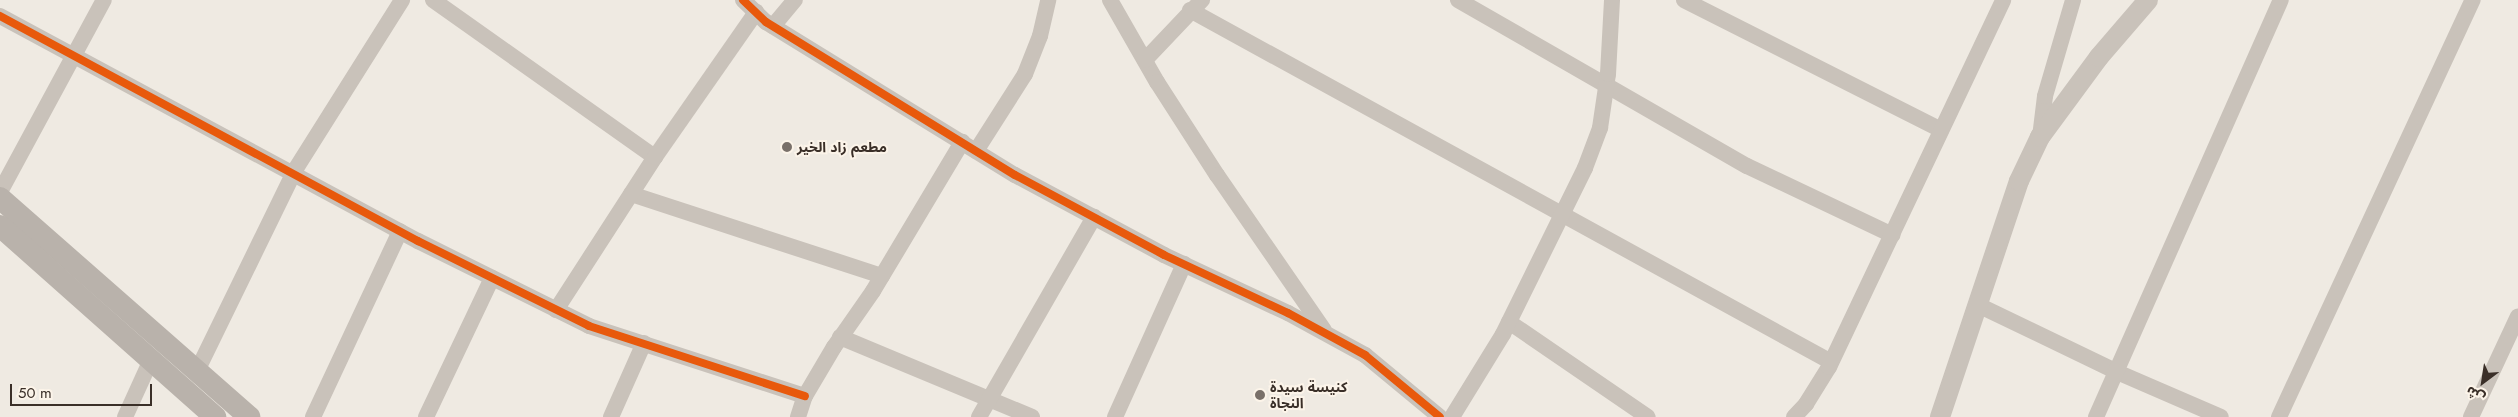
<!DOCTYPE html>
<meta charset="utf-8">
<style>
body{margin:0}
#map{position:relative;width:2518px;height:417px;overflow:hidden;background:#efeae2;font-family:Jost,"Noto Sans Arabic",sans-serif}
div>[style]{position:absolute}
[style*='--x']{left:calc(var(--x)*1px);top:calc(var(--y)*1px);width:calc(var(--w)*1px);rotate:calc(var(--a)*1deg)}
.minor>*{height:16px;margin:-8px;padding:0 8px;transform-origin:8px;border-radius:8px;background:#c9c2ba}
.tertiary>*{height:20px;margin:-10px;padding:0 10px;transform-origin:10px;border-radius:10px;background:#c9c2ba}
.secondary>*{height:22px;margin:-11px;padding:0 11px;transform-origin:11px;border-radius:11px;background:#b9b2ab}
.cycleway>*{height:8px;margin:-4px;padding:0 4px;transform-origin:4px;border-radius:4px;background:#e8590c}
.dots>*{width:14px;height:14px;translate:-50% -50%;box-sizing:border-box;border:2px solid #fcf4e9;border-radius:50%}
span{translate:-50% -50%;white-space:nowrap;text-align:center;line-height:1.15;-webkit-text-stroke:4px #fcf4e9;paint-order:stroke}
.poi-label{font-size:14px;color:#3a2f28;font-weight:700}
.left{translate:0 -50%;text-align:left}
.north{position:absolute;left:2458px;top:357px;width:50px;height:50px;-webkit-text-stroke:4px #fcf4e9;paint-order:stroke;rotate:211deg;font-size:14px;font-weight:700;line-height:20px;text-align:center;color:#3a2f28}
.north::after{content:'';display:block;margin:auto;width:18px;height:22px;background:#3a2f28;clip-path:polygon(50% 0,100% 100%,50% 72%,0 100%)}
.scale{position:absolute;left:10px;top:384px;width:142px;height:22px;box-sizing:border-box;border:2px solid #3a2f28;border-top:0;padding-left:6px;font-size:15px;line-height:18px;white-space:nowrap;color:#3a2f28;-webkit-text-stroke:4px #fcf4e9;paint-order:stroke}
</style>
<div id="map">
<div class="minor">
<div style="--x:433;--y:0;--w:272;--a:35.3"></div>
<div style="--x:743;--y:0;--w:32;--a:44"></div>
<div style="--x:766;--y:22;--w:292;--a:31.6"></div>
<div style="--x:1015;--y:175;--w:169;--a:28.2"></div>
<div style="--x:1164;--y:255;--w:137;--a:25.1"></div>
<div style="--x:1288;--y:313;--w:88;--a:28.6"></div>
<div style="--x:1365;--y:355;--w:97;--a:39.6"></div>
<div style="--x:1110;--y:0;--w:95;--a:60.2"></div>
<div style="--x:1157;--y:82;--w:111;--a:57.2"></div>
<div style="--x:1217;--y:175;--w:188;--a:55.4"></div>
<div style="--x:1458;--y:0;--w:333;--a:29.9"></div>
<div style="--x:1747;--y:166;--w:161;--a:25.4"></div>
<div style="--x:1684;--y:0;--w:288;--a:26.8"></div>
<div style="--x:1190;--y:10;--w:731;--a:28.77"></div>
<div style="--x:0;--y:16;--w:475;--a:28.3"></div>
<div style="--x:418;--y:241;--w:191;--a:26.4"></div>
<div style="--x:589;--y:326;--w:227;--a:18"></div>
<div style="--x:773;--y:26;--w:34;--a:-50"></div>
<div style="--x:1145;--y:60;--w:83;--a:-46.5"></div>
<div style="--x:2040;--y:137;--w:41;--a:-83"></div>
<div style="--x:2045;--y:96;--w:100;--a:-73.7"></div>
<div style="--x:976;--y:151;--w:91;--a:-57.5"></div>
<div style="--x:1025;--y:74;--w:41;--a:-68.5"></div>
<div style="--x:1040;--y:36;--w:37;--a:-77"></div>
<div style="--x:0;--y:192;--w:218;--a:-61.6"></div>
<div style="--x:631;--y:194;--w:264;--a:18.1"></div>
<div style="--x:1978;--y:305;--w:154;--a:25.7"></div>
<div style="--x:2117;--y:372;--w:113;--a:23.4"></div>
<div style="--x:556;--y:310;--w:182;--a:-57.1"></div>
<div style="--x:655;--y:157;--w:177;--a:-55.1"></div>
<div style="--x:1509;--y:322;--w:168;--a:34.4"></div>
<div style="--x:840;--y:337;--w:208;--a:22.6"></div>
<div style="--x:197;--y:371;--w:224;--a:-64"></div>
<div style="--x:295;--y:170;--w:201;--a:-57.8"></div>
<div style="--x:125;--y:417;--w:63;--a:-65.5"></div>
<div style="--x:313;--y:417;--w:205;--a:-64.9"></div>
<div style="--x:426;--y:417;--w:154;--a:-64.6"></div>
<div style="--x:611;--y:417;--w:81;--a:-66"></div>
<div style="--x:798;--y:417;--w:22;--a:-72"></div>
<div style="--x:805;--y:396;--w:57;--a:-59.4"></div>
<div style="--x:834;--y:347;--w:68;--a:-55.1"></div>
<div style="--x:873;--y:291;--w:174;--a:-59.1"></div>
<div style="--x:979;--y:417;--w:231;--a:-60.1"></div>
<div style="--x:1115;--y:417;--w:168;--a:-65.7"></div>
<div style="--x:1452;--y:417;--w:97;--a:-58.4"></div>
<div style="--x:1503;--y:334;--w:185;--a:-63.7"></div>
<div style="--x:1585;--y:168;--w:43;--a:-69.4"></div>
<div style="--x:1600;--y:128;--w:55;--a:-81.6"></div>
<div style="--x:1608;--y:74;--w:74;--a:-86.9"></div>
<div style="--x:1794;--y:417;--w:18;--a:-47"></div>
<div style="--x:1806;--y:404;--w:44;--a:-58.1"></div>
<div style="--x:1829;--y:367;--w:406;--a:-64.6"></div>
<div style="--x:2096;--y:417;--w:456;--a:-66.1"></div>
<div style="--x:2279;--y:417;--w:460;--a:-65.1"></div>
<div style="--x:2471;--y:417;--w:111;--a:-65"></div>
</div>
<div class="tertiary">
<div style="--x:1940;--y:417;--w:249;--a:-71.5"></div>
<div style="--x:2019;--y:181;--w:49;--a:-64.5"></div>
<div style="--x:2040;--y:137;--w:99;--a:-53.6"></div>
<div style="--x:2099;--y:57;--w:75;--a:-49.3"></div>
</div>
<div class="secondary">
<div style="--x:0;--y:198;--w:332;--a:41.3"></div>
<div style="--x:0;--y:226;--w:288;--a:41.6"></div>
</div>
<div class="cycleway">
<div style="--x:743;--y:0;--w:32;--a:44"></div>
<div style="--x:766;--y:22;--w:292;--a:31.6"></div>
<div style="--x:1015;--y:175;--w:169;--a:28.2"></div>
<div style="--x:1164;--y:255;--w:137;--a:25.1"></div>
<div style="--x:1288;--y:313;--w:88;--a:28.6"></div>
<div style="--x:1365;--y:355;--w:97;--a:39.6"></div>
<div style="--x:0;--y:16;--w:475;--a:28.3"></div>
<div style="--x:418;--y:241;--w:191;--a:26.4"></div>
<div style="--x:589;--y:326;--w:227;--a:18"></div>
</div>
<div class="dots">
<div style="left:787px;top:147px;background:#797069"></div>
<div style="left:1260px;top:395px;background:#797069"></div>
</div>
<div class="poi-label">
<span class="left" style="left:797px;top:147px">مطعم زاد الخير</span>
<span class="left" style="left:1270px;top:395px">كنيسة سيدة<br>النجاة</span>
</div>
<div class="north">ش</div>
<div class="scale">50 m</div>
</div>
